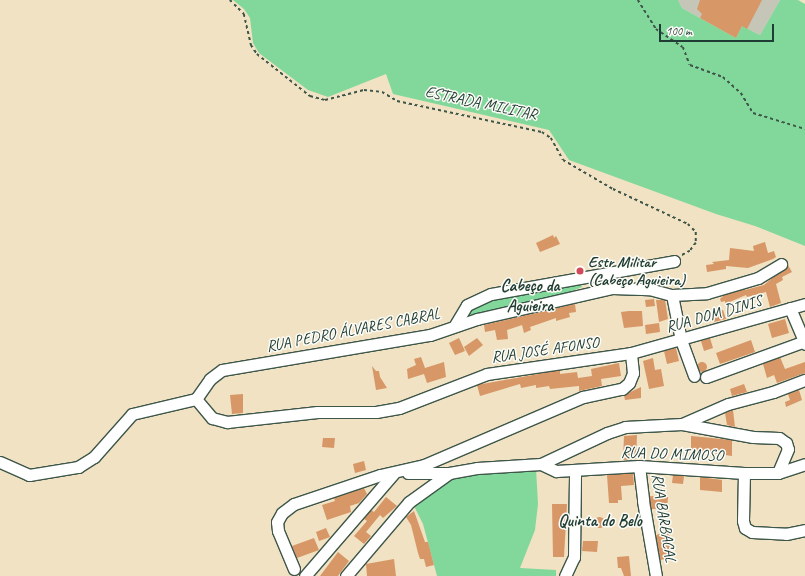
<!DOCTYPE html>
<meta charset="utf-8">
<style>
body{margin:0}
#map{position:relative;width:805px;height:576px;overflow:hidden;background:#f0e2c3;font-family:Caveat,sans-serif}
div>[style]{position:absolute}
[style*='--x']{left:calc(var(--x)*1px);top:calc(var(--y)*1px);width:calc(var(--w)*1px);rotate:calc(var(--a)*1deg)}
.industrial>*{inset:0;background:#c5c5b8}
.green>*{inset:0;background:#82d89b}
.building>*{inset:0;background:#d79767}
.round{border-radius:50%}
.path>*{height:1.5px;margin-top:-0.75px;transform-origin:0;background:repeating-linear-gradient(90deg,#3e5649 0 3px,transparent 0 6px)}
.roads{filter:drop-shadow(1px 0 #3e5649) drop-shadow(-1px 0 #3e5649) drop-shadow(0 1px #3e5649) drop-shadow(0 -1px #3e5649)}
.minor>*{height:11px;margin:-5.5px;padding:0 5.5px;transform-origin:5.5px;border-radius:5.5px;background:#fff}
.dots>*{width:11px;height:11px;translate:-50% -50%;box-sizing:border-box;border:2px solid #fdfcf7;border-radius:50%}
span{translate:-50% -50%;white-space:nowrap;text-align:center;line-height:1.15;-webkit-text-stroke:3px #fdfcf7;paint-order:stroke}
.street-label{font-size:16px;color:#1f3d34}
.poi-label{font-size:16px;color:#1f3d34;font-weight:700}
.left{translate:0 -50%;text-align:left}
.neighbourhood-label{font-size:17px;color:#1f3d34;font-weight:700}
.scale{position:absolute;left:659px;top:24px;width:115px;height:18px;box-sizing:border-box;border:2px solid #1f3d34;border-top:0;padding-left:5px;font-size:12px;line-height:14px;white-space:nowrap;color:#1f3d34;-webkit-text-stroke:3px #fdfcf7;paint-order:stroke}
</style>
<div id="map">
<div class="industrial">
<div style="clip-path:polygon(678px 0,780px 0,760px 35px,742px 26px,736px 38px,682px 8px)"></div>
</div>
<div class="green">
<div style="clip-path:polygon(233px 0,678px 0,682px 8px,736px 38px,742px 26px,760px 35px,780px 0,798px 0,805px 4px,805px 246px,755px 226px,716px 214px,569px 160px,549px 130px,393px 94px,386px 74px,328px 97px,308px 90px,259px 53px,253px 43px,250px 18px,244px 9px)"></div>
<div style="clip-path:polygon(581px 283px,582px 287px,567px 293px,465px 318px,468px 309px,490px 300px)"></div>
<div style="clip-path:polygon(536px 468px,538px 504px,535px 530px,520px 568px,556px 570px,556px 576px,437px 576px,423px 524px,413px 504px,436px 491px,435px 486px,453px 478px)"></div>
</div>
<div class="building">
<div style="clip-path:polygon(700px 0,762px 0,747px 29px,742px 26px,736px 38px,700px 18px,702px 14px,697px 9px)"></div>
<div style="clip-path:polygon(553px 235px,554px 238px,556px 236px,560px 244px,540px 252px,536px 243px)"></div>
<div style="clip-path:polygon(765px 242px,768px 253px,774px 251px,776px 257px,773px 259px,748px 268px,726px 266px,726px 269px,707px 272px,706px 265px,714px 264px,712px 262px,729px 260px,730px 248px,754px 251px,753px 246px)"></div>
<div style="clip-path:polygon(788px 265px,792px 272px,782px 277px,783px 280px,776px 284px,781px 303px,770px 307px,766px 292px,747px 297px,746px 295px,725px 304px,725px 301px,721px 302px,720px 299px,724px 295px,745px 289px,746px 293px,745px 290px,764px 285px)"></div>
<div style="clip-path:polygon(654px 299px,655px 306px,646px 307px,645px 300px)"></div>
<div style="clip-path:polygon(656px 300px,665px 300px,668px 319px,659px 322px)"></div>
<div style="clip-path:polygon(575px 304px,576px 312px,569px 313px,570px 317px,556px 321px,556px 318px,530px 327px,531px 330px,524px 333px,522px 325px,507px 330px,508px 339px,497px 340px,495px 330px,485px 332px,484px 325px)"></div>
<div style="clip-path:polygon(723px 310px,726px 319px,714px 322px,712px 312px)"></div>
<div style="clip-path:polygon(629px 311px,642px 311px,643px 326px,624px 328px,621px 312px)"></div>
<div style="clip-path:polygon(785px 319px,789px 333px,772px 338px,768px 324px)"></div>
<div style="clip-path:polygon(659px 323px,660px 332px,646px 334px,645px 325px)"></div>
<div style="clip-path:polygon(459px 338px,465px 351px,455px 355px,449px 343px)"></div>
<div style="clip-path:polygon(477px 338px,483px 345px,469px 356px,464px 347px)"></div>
<div style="clip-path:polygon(710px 338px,713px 348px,704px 351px,701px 341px)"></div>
<div style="clip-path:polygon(751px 340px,755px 352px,720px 364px,716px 353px)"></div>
<div style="clip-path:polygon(676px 348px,679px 361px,667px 364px,664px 351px)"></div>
<div style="clip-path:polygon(421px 357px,425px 368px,444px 362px,446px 377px,427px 383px,424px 374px,408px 379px,407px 369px,416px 365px,414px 359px)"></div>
<div style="clip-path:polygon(780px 357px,785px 369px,805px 362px,805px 373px,777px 383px,774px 375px,767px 378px,763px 364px)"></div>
<div style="clip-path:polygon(653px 358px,655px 370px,661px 369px,664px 386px,649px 389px,643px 361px)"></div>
<div class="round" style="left:697px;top:362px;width:10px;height:10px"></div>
<div style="clip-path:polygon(619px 363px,621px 376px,601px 379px,602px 386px,579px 391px,579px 386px,550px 389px,549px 386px,536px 388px,536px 385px,521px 388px,520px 384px,480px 396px,477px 385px,560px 370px,560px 374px,577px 372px,578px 378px,592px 376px,591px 369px)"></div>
<div style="clip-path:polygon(372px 366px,376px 371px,379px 371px,380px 377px,387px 388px,376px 390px)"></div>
<div style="clip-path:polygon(744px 384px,747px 392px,732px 396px,730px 389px)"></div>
<div style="clip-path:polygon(641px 387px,641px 398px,625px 400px,624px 395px)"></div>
<div style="clip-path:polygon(799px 390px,802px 400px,786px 407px,785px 402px,790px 400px,788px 394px)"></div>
<div style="clip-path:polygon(243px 394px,243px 413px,232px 414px,230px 395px)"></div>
<div style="clip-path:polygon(733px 410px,735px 427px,727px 425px,725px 413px)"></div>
<div style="clip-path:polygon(637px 435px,636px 459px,623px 460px,624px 436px)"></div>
<div style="clip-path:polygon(691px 436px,732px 440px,732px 456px,691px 450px)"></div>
<div style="clip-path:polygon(323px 438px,335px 438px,334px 448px,322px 447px)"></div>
<div style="clip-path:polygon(364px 461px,366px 470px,355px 473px,353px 464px)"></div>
<div style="clip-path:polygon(633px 473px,634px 485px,621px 486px,622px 500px,618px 500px,618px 503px,609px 503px,607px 475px)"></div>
<div style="clip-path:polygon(673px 475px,684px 476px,683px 484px,672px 483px)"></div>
<div style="clip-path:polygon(700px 477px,722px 480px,722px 492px,700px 490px)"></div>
<div style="clip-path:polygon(364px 488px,367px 494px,359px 503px,350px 506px,351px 512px,327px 520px,322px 505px,335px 501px,334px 498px)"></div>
<div style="clip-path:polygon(649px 496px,668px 497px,667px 509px,651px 509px)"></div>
<div style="clip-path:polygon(386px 497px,397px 506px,383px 518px,380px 515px,366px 532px,371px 536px,364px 544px,354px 536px,367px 521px,364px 519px,371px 510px,374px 512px)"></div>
<div style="clip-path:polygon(552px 504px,567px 504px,564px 557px,553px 557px)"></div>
<div style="clip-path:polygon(414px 511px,425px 542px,428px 542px,434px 565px,426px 567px,424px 559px,420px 559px,418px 553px,411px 525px,406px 517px)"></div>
<div class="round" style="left:593.5px;top:516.5px;width:11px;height:11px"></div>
<div style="clip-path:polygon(326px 528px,330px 537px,319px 541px,316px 532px)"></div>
<div style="clip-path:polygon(669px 531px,671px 558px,660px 560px,656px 535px)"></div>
<div style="clip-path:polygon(314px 538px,319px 550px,297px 558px,292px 546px)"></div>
<div style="clip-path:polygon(583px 541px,598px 541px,597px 552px,582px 551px)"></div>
<div style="clip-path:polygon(338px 552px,349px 561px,338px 576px,320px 576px)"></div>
<div style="clip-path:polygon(629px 556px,631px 576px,624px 576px,621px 568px,618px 568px,617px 557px)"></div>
<div style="clip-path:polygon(394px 559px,396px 576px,367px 576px,366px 564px)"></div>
</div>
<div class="path">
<div style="--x:230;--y:0;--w:20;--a:45"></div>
<div style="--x:244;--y:14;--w:32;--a:77"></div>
<div style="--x:251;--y:45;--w:11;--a:56"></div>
<div style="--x:257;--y:54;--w:68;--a:38.4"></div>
<div style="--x:310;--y:96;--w:16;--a:15"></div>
<div style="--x:325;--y:100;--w:40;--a:-14.4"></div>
<div style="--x:364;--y:90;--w:18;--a:6"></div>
<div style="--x:382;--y:92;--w:17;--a:31"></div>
<div style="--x:397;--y:101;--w:148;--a:12.1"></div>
<div style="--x:542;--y:132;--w:11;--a:34"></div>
<div style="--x:551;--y:138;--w:25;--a:61"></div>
<div style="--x:563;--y:160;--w:58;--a:30.1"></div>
<div style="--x:613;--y:189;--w:83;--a:25"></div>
<div style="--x:688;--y:224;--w:11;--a:45"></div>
<div style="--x:696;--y:232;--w:11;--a:90"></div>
<div style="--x:696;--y:243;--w:10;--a:127"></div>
<div style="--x:690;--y:251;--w:10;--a:151"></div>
<div style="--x:638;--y:0;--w:34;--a:58"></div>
<div style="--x:656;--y:29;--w:32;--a:34"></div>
<div style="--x:683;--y:47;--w:19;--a:69"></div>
<div style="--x:690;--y:65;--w:35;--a:20"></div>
<div style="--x:723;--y:77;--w:24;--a:42"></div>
<div style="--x:741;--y:93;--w:23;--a:59"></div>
<div style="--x:753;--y:113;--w:54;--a:17.1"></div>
</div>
<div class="roads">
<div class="minor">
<div style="--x:672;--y:295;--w:46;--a:78.7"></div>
<div style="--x:681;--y:340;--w:38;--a:70"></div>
<div style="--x:790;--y:308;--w:39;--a:67"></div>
<div style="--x:455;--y:325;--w:23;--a:-59"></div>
<div style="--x:467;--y:305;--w:26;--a:-25"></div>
<div style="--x:491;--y:294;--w:186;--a:-10.2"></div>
<div style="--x:706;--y:377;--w:105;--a:-20"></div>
<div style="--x:196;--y:399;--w:25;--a:50"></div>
<div style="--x:212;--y:418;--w:16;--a:15"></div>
<div style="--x:227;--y:422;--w:91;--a:-6.3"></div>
<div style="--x:317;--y:412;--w:59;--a:0"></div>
<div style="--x:376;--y:412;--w:23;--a:-10"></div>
<div style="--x:399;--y:408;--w:94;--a:-21.1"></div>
<div style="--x:487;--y:374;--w:146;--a:-8.3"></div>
<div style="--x:631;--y:353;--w:181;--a:-15.7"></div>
<div style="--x:682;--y:424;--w:72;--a:10.4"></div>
<div style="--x:753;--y:437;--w:26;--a:2"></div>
<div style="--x:779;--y:438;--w:9;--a:36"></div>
<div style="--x:786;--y:443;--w:6;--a:72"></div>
<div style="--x:788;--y:449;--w:26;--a:113"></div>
<div style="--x:0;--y:462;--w:32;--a:24"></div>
<div style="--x:29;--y:475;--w:50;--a:-9.3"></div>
<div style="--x:78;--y:467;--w:19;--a:-32"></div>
<div style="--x:94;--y:457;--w:57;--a:-48.5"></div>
<div style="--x:132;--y:414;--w:66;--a:-13.2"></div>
<div style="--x:196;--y:399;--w:24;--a:-55"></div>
<div style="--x:210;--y:379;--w:15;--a:-37"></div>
<div style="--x:222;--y:370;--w:211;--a:-9.6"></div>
<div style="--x:430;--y:335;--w:50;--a:-18.8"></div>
<div style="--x:477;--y:319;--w:139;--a:-12.9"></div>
<div style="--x:612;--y:288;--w:37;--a:2"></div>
<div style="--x:649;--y:289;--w:24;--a:15"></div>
<div style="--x:672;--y:295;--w:35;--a:-3"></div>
<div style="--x:707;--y:293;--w:53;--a:-16.4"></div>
<div style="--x:758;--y:278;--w:27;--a:-31"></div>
<div style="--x:541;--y:464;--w:17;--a:25"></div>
<div style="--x:556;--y:471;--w:83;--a:-3.4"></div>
<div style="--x:639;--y:466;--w:105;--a:3.8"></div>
<div style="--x:744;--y:473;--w:34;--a:0"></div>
<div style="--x:778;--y:473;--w:28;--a:-18"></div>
<div style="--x:639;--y:466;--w:35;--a:83"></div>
<div style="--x:643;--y:501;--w:76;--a:80.2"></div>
<div style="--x:408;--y:473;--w:41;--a:0"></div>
<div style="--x:449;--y:473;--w:28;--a:-10"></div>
<div style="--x:477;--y:468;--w:64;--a:-3.6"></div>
<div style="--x:541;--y:464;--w:73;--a:-25.2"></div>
<div style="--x:607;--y:433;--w:19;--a:-18"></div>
<div style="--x:625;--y:427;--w:57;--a:-3"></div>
<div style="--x:682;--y:424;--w:50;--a:-23.5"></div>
<div style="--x:728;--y:404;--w:47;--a:-14.9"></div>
<div style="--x:773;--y:392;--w:34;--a:-21"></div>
<div style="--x:744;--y:473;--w:48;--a:91.2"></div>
<div style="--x:743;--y:521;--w:7;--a:74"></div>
<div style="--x:745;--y:528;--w:8;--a:30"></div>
<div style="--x:752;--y:532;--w:34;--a:3"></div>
<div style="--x:786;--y:534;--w:19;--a:-12"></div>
<div style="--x:294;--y:569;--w:41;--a:-112.8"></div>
<div style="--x:278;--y:531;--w:9;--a:-96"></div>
<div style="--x:277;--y:522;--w:10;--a:-61"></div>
<div style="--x:282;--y:513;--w:15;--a:-37"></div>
<div style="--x:294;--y:504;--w:91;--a:-18.6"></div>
<div style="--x:380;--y:475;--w:45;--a:-12.8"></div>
<div style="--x:424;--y:465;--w:173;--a:-23.2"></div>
<div style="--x:583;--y:397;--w:40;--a:-12"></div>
<div style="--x:622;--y:389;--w:9;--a:-41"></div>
<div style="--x:629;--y:383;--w:11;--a:-68"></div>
<div style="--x:633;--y:373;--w:20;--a:-96"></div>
<div style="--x:305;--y:576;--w:136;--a:-49.2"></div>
<div style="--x:346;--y:576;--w:97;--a:-49.6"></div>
<div style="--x:409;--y:502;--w:48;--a:-35.7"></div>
<div style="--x:565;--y:576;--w:21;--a:-65"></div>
<div style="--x:574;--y:557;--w:86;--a:-89.3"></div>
</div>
</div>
<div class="dots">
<div style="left:580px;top:271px;background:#d1495b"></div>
</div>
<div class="street-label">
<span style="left:481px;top:103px;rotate:12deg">ESTRADA MILITAR</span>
<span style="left:714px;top:314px;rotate:-16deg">RUA DOM DINIS</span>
<span style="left:353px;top:330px;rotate:-11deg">RUA PEDRO ÁLVARES CABRAL</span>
<span style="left:545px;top:350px;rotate:-8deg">RUA JOSÉ AFONSO</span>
<span style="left:672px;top:454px;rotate:2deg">RUA DO MIMOSO</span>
<span style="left:664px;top:518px;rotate:81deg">RUA BARBACAL</span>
</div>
<div class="poi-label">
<span class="left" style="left:588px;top:271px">Estr Militar<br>(Cabeço Aguieira)</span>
</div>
<div class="neighbourhood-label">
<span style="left:530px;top:296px">Cabeço da<br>Aguieira</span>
<span style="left:600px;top:521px">Quinta do Belo</span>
</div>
<div class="scale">100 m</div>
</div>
